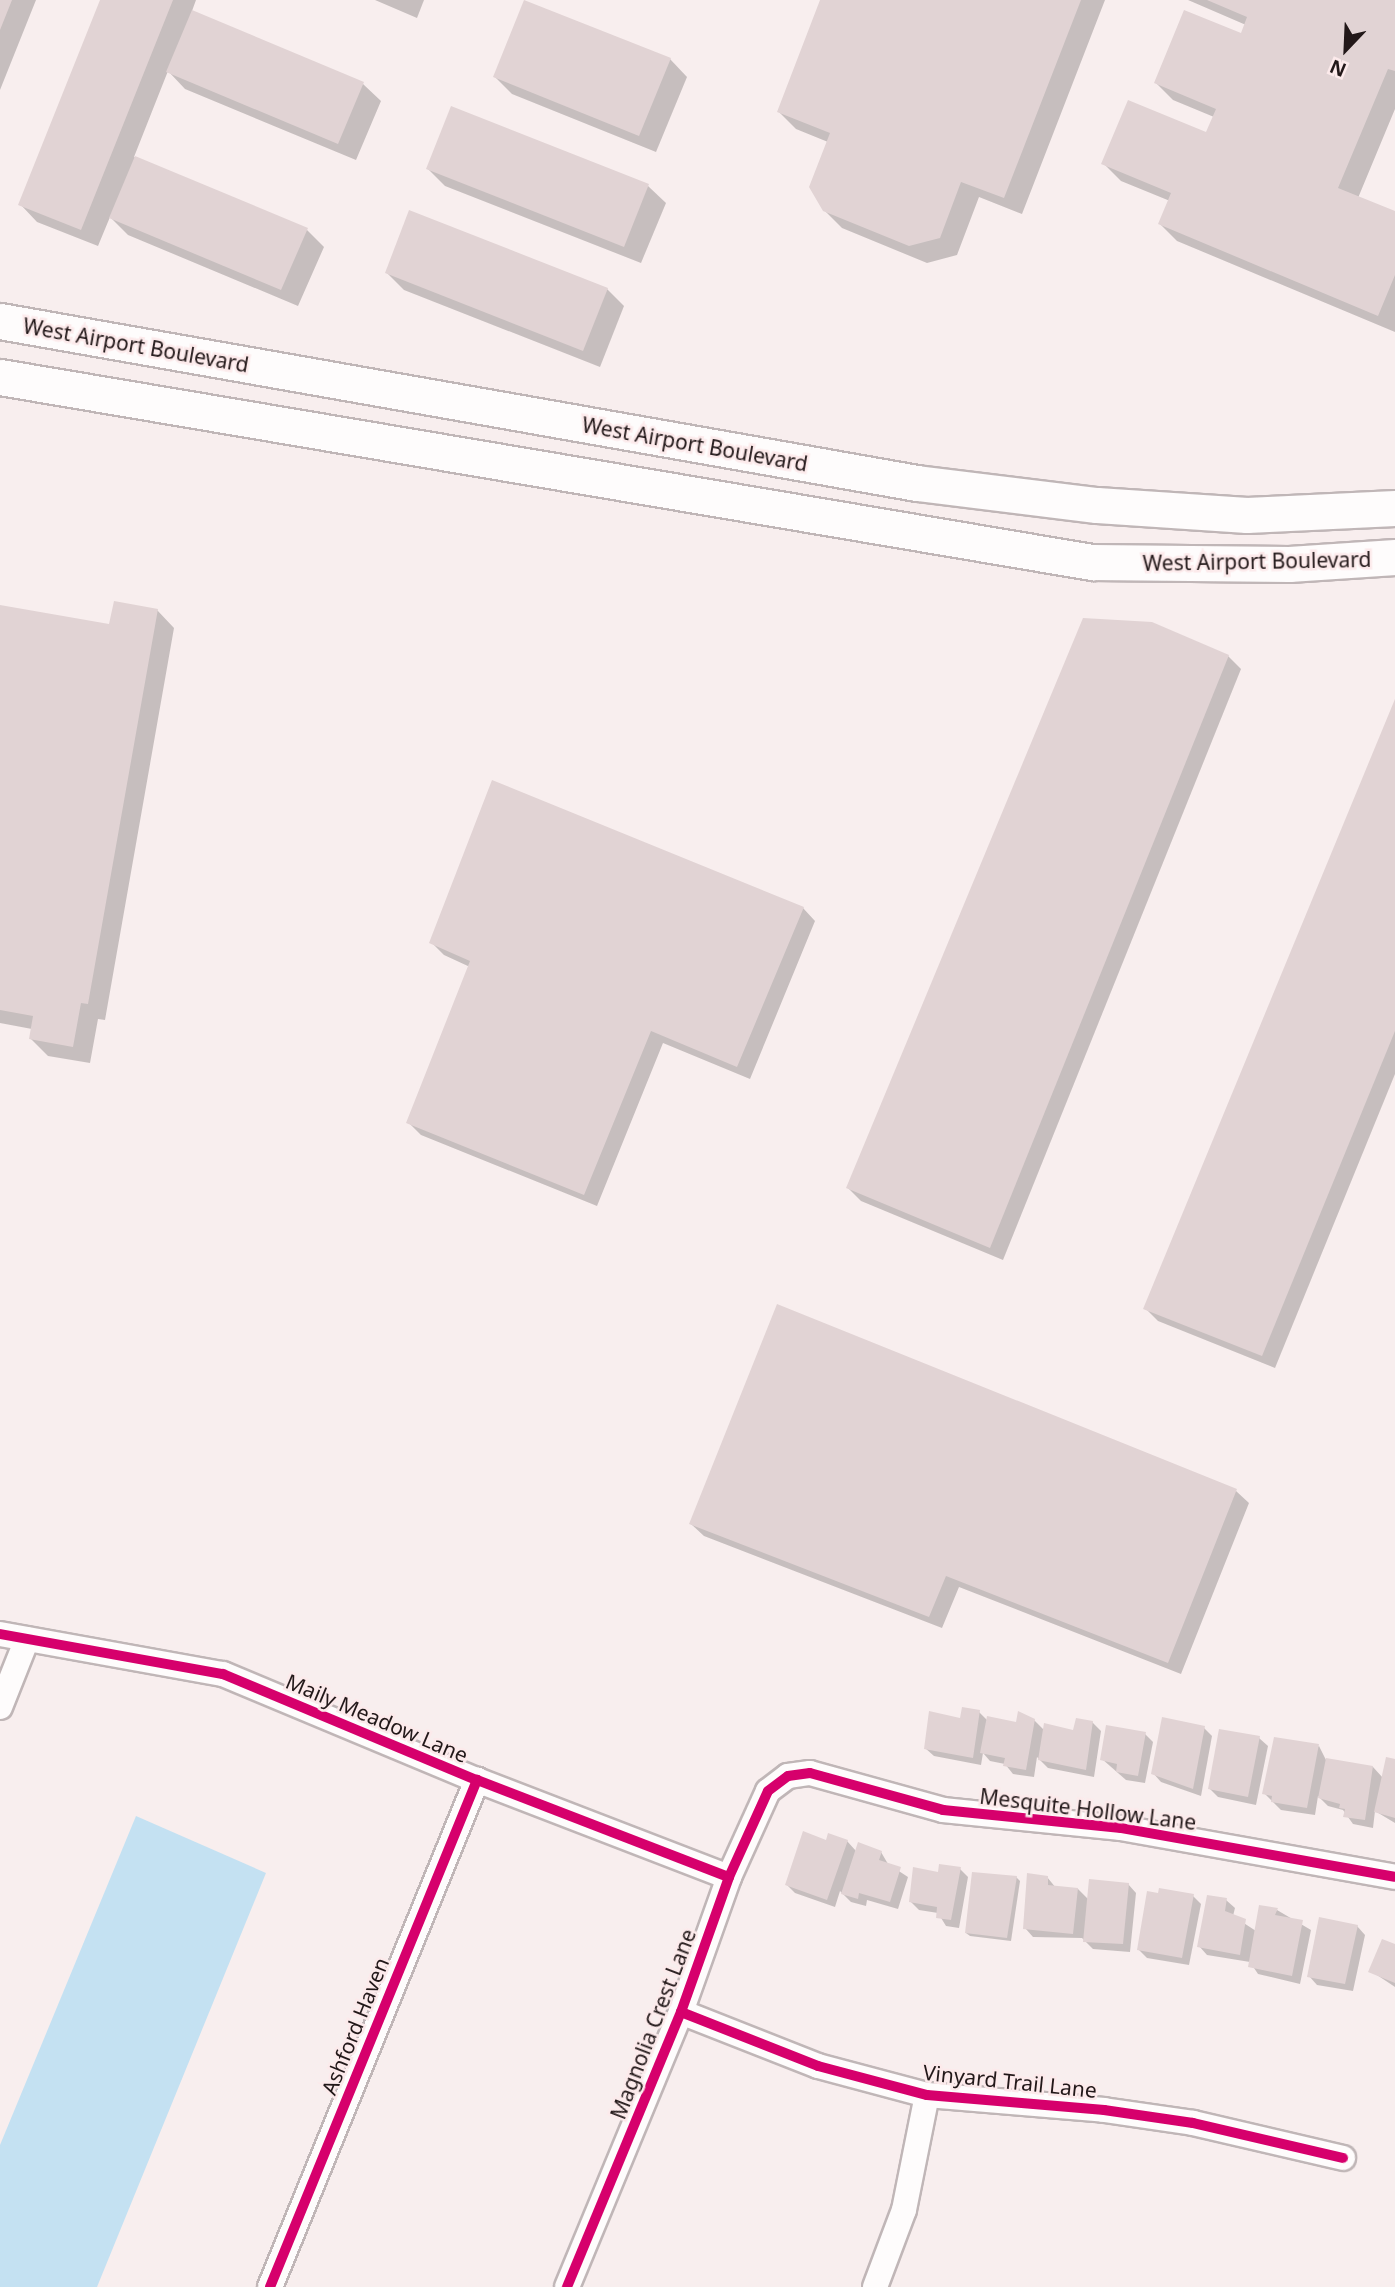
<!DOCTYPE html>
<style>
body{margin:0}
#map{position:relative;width:1395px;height:2287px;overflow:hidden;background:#f8eeee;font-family:"Noto Sans",sans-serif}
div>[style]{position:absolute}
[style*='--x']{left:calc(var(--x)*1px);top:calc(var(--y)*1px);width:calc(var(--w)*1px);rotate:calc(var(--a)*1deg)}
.water>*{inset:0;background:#c4e1f2}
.shadow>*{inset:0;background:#0003}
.building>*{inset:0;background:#e1d3d4}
.roads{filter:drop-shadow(2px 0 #c0b6b7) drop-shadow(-2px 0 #c0b6b7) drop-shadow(0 2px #c0b6b7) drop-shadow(0 -2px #c0b6b7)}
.minor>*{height:24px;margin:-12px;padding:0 12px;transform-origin:12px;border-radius:12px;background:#fefcfc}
.secondary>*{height:35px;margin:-17.5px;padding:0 17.5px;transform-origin:17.5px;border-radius:17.5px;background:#fefcfc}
.cycleway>*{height:10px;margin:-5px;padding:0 5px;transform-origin:5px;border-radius:5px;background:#d6006c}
span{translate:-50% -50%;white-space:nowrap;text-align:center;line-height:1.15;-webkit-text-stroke:5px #fceaeb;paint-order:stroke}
.street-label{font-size:21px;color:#221819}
.north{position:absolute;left:1311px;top:14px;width:70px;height:70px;-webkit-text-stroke:5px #fceaeb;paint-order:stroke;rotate:203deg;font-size:19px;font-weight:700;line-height:28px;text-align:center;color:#221819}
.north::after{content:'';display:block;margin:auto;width:24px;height:32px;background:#221819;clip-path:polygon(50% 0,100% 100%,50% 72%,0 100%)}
</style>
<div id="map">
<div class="water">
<div style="clip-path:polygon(136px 1816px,266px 1873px,97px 2287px,0 2287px,0 2145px)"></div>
</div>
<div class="shadow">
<div style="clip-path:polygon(0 0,36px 0,0 90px)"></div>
<div style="clip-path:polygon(102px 0,196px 0,192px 11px,363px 84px,381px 101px,356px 160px,185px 89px,168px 71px,134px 157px,307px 230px,324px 247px,298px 306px,128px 235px,110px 217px,98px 246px,37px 222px,20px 204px)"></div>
<div style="clip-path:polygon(375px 0,424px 0,417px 18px)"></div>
<div style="clip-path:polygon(822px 0,1105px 0,1022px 214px,979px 197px,957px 255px,927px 263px,842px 228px,824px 210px,828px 142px,796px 129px,779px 112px)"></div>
<div style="clip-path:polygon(1188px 0,1395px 0,1395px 109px,1358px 198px,1395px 213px,1395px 332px,1177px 241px,1160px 224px,1170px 201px,1121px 181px,1104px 164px,1207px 135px,1214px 117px,1173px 100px,1156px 83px,1242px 36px,1246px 25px)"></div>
<div style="clip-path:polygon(670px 59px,687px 77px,656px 152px,512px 94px,495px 77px)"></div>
<div style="clip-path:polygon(452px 108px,648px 186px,666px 203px,641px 263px,445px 186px,428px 169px)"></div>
<div style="clip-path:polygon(387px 273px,607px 289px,624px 306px,600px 367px,404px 290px)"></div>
<div style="clip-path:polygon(0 607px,111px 627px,157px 610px,174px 628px,105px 1020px,98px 1019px,90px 1063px,48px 1056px,31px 1039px,32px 1029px,0 1023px)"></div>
<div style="clip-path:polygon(1228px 656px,1241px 669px,1003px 1260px,861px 1201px,848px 1188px)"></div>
<div style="clip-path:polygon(1395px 703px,1395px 1074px,1275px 1368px,1158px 1321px,1145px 1308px)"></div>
<div style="clip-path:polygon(803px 908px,815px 921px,750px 1079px,663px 1043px,597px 1206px,421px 1135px,408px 1122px,470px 967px,444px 955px,431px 942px)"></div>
<div style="clip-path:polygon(1236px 1491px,1249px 1503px,1181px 1674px,959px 1587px,942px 1628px,704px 1536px,691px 1524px)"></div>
<div style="clip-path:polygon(979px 1712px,988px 1721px,1018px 1724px,1034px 1720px,1044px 1730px,1075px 1732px,1092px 1722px,1101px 1731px,1094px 1777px,1048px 1768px,1037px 1757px,1034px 1777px,1013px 1774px,1005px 1764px,990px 1761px,983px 1753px,981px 1765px,934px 1756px,925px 1748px)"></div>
<div style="clip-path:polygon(1204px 1728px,1212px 1736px,1201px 1796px,1161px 1782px,1153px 1773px)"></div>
<div style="clip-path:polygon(1145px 1734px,1153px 1742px,1145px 1783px,1126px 1780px,1102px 1759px)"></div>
<div style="clip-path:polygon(1259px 1738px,1268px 1746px,1256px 1805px,1218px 1797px,1210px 1789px)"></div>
<div style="clip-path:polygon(1319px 1746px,1326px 1760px,1373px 1767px,1383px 1778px,1395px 1761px,1395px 1823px,1375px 1811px,1373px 1828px,1353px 1824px,1343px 1810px,1328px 1806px,1318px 1796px,1315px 1815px,1281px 1810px,1264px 1793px)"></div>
<div style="clip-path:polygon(847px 1841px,856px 1851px,881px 1852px,888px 1864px,908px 1877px,898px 1909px,867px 1900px,866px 1906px,851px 1902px,840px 1891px,835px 1907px,795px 1893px,787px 1885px,827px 1842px)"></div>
<div style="clip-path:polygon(960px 1869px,968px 1877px,959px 1928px,946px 1926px,938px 1913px,919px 1910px,911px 1902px,939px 1875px)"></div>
<div style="clip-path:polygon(1016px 1877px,1020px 1881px,1011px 1941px,970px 1936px,966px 1933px)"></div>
<div style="clip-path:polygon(1047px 1877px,1056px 1888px,1078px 1889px,1089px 1900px,1128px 1884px,1136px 1893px,1130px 1952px,1093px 1949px,1082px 1938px,1033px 1937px,1025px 1928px)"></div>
<div style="clip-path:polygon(1193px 1896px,1201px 1904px,1189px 1965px,1147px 1958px,1139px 1950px)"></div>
<div style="clip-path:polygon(1226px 1900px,1235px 1908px,1233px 1916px,1256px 1931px,1277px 1910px,1311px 1930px,1300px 1984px,1258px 1974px,1250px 1962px,1207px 1955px,1199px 1946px)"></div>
<div style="clip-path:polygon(1357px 1926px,1365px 1935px,1353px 1991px,1317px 1985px,1309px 1976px)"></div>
<div style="clip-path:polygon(1395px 1946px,1395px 1987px,1371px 1971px)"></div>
</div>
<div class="building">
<div style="clip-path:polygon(0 0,12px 0,0 30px)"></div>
<div style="clip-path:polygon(100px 0,173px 0,81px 230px,18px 205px)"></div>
<div style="clip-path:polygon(524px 0,671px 58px,639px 136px,493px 77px)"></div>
<div style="clip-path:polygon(820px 0,1081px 0,1004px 198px,961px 182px,940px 238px,909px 246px,823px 211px,809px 187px,830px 133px,777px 112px)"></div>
<div style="clip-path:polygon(1207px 0,1395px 0,1395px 71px,1388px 69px,1338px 188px,1395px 211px,1395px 275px,1378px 316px,1158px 224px,1171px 193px,1101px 164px,1128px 100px,1206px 132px,1216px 109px,1154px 83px,1184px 10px,1241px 33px,1247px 17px)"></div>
<div style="clip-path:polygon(192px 10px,364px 82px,338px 144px,166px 72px)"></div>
<div style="clip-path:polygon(451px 106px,649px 184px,624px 247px,426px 169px)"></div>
<div style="clip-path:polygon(135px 156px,308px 228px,281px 290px,109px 218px)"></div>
<div style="clip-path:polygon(409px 210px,608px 288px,583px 351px,385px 273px)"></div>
<div style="clip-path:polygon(114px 601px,158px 609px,88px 1004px,81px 1003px,73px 1047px,29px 1039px,33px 1016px,0 1010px,0 605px,109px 624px)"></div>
<div style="clip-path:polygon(1083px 618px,1152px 622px,1229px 655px,990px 1248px,846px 1188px)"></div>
<div style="clip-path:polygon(1395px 699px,1395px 1031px,1262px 1356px,1143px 1309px)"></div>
<div style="clip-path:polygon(492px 780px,804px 907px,737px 1067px,651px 1031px,584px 1195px,406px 1123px,470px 961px,429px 943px)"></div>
<div style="clip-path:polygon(777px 1304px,1237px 1489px,1168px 1663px,946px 1576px,929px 1617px,689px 1524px)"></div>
<div style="clip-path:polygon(962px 1707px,980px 1710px,973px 1758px,924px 1749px,929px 1711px,960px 1718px)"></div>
<div style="clip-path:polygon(1018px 1711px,1035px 1719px,1026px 1770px,1003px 1766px,1005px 1758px,980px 1753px,987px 1716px,1016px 1722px)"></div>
<div style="clip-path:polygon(1162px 1717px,1205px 1726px,1193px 1789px,1151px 1774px)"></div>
<div style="clip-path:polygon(1076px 1718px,1093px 1721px,1086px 1770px,1038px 1760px,1044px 1723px,1073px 1730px)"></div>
<div style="clip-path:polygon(1106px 1725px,1146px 1732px,1138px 1776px,1116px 1772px,1117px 1764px,1100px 1760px)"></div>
<div style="clip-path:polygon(1219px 1729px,1260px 1736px,1248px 1797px,1208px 1789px)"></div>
<div style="clip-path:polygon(1274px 1737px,1319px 1744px,1307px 1808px,1271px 1802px,1272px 1796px,1262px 1794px)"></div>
<div style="clip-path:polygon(1386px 1757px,1395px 1759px,1395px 1818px,1374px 1812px)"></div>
<div style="clip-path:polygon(1326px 1758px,1373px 1766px,1365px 1820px,1343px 1817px,1345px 1809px,1339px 1808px,1340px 1804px,1318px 1798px)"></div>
<div style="clip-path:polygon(803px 1831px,826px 1840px,828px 1833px,848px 1840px,827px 1900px,785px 1885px)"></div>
<div style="clip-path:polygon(858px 1842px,882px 1851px,879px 1860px,901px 1867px,890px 1902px,859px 1893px,858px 1899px,841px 1894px)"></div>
<div style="clip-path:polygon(939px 1864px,961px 1867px,951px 1920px,936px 1918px,937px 1907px,909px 1902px,913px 1867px,938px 1872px)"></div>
<div style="clip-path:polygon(972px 1872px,1017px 1876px,1007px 1938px,965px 1933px)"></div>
<div style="clip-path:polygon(1027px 1873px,1048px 1876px,1048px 1885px,1078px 1888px,1073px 1934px,1023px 1929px)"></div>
<div style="clip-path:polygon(1089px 1879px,1129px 1883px,1123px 1944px,1083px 1942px)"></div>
<div style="clip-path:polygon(1159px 1888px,1194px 1894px,1182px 1958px,1137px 1950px,1147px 1891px,1158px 1893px)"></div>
<div style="clip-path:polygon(1207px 1895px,1227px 1898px,1225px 1911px,1246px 1919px,1240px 1955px,1197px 1947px)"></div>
<div style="clip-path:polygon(1259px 1905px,1278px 1908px,1275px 1915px,1303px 1920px,1292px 1976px,1248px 1967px)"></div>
<div style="clip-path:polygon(1319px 1917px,1358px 1925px,1345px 1984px,1307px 1977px)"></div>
<div style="clip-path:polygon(1382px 1939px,1395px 1944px,1395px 1983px,1368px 1972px)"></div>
</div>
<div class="roads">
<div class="minor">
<div style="--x:0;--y:1634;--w:227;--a:10.2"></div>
<div style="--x:223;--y:1674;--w:275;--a:22.7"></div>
<div style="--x:477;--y:1780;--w:270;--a:21.1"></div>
<div style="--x:0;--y:1707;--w:73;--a:-68.3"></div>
<div style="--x:681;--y:2012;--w:147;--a:21.5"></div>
<div style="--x:818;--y:2066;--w:113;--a:14.9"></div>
<div style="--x:927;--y:2095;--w:178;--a:4.8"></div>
<div style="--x:1104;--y:2110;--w:90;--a:8.3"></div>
<div style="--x:1193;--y:2123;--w:154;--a:13.1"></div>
<div style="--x:270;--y:2287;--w:548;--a:-67.79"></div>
<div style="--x:567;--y:2287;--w:298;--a:-67.5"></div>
<div style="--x:681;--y:2012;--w:143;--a:-70.4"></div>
<div style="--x:729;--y:1877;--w:94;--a:-65.6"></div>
<div style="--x:768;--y:1791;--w:25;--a:-37"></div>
<div style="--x:788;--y:1776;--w:22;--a:-8"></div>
<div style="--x:810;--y:1773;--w:138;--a:15.5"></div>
<div style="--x:943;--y:1810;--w:179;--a:5.8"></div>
<div style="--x:1121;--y:1828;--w:278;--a:10.1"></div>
<div style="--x:875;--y:2287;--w:82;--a:-69.4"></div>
<div style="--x:904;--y:2210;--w:117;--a:-78.7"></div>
</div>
<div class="secondary">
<div style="--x:0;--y:321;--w:931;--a:10.02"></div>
<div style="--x:917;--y:483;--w:181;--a:7"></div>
<div style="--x:1097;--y:505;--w:150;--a:3.8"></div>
<div style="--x:1247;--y:515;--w:148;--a:-2.7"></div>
<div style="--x:0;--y:377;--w:1108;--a:9.62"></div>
<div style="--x:1092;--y:562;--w:197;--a:0.6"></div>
<div style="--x:1289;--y:564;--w:106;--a:-3.8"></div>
</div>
</div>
<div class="cycleway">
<div style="--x:0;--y:1634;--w:227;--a:10.2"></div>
<div style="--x:223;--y:1674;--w:275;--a:22.7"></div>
<div style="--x:477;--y:1780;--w:270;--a:21.1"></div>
<div style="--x:681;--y:2012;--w:147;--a:21.5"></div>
<div style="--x:818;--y:2066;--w:113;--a:14.9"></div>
<div style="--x:927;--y:2095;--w:178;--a:4.8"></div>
<div style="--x:1104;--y:2110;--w:90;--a:8.3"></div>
<div style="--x:1193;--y:2123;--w:154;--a:13.1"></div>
<div style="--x:270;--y:2287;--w:548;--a:-67.79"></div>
<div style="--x:567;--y:2287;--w:298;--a:-67.5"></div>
<div style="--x:681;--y:2012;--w:143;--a:-70.4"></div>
<div style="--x:729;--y:1877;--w:94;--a:-65.6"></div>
<div style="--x:768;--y:1791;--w:25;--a:-37"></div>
<div style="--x:788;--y:1776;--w:22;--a:-8"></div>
<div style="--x:810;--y:1773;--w:138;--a:15.5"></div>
<div style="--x:943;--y:1810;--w:179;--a:5.8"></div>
<div style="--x:1121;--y:1828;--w:278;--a:10.1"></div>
</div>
<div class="street-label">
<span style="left:136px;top:345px;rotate:10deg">West Airport Boulevard</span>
<span style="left:695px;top:444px;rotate:10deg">West Airport Boulevard</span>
<span style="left:1257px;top:561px;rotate:-1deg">West Airport Boulevard</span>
<span style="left:377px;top:1718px;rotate:23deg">Maily Meadow Lane</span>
<span style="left:1088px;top:1809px;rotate:7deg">Mesquite Hollow Lane</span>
<span style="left:653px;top:2024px;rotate:-69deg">Magnolia Crest Lane</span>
<span style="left:355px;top:2026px;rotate:-68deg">Ashford Haven</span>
<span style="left:1010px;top:2081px;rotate:6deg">Vinyard Trail Lane</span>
</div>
<div class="north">N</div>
</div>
